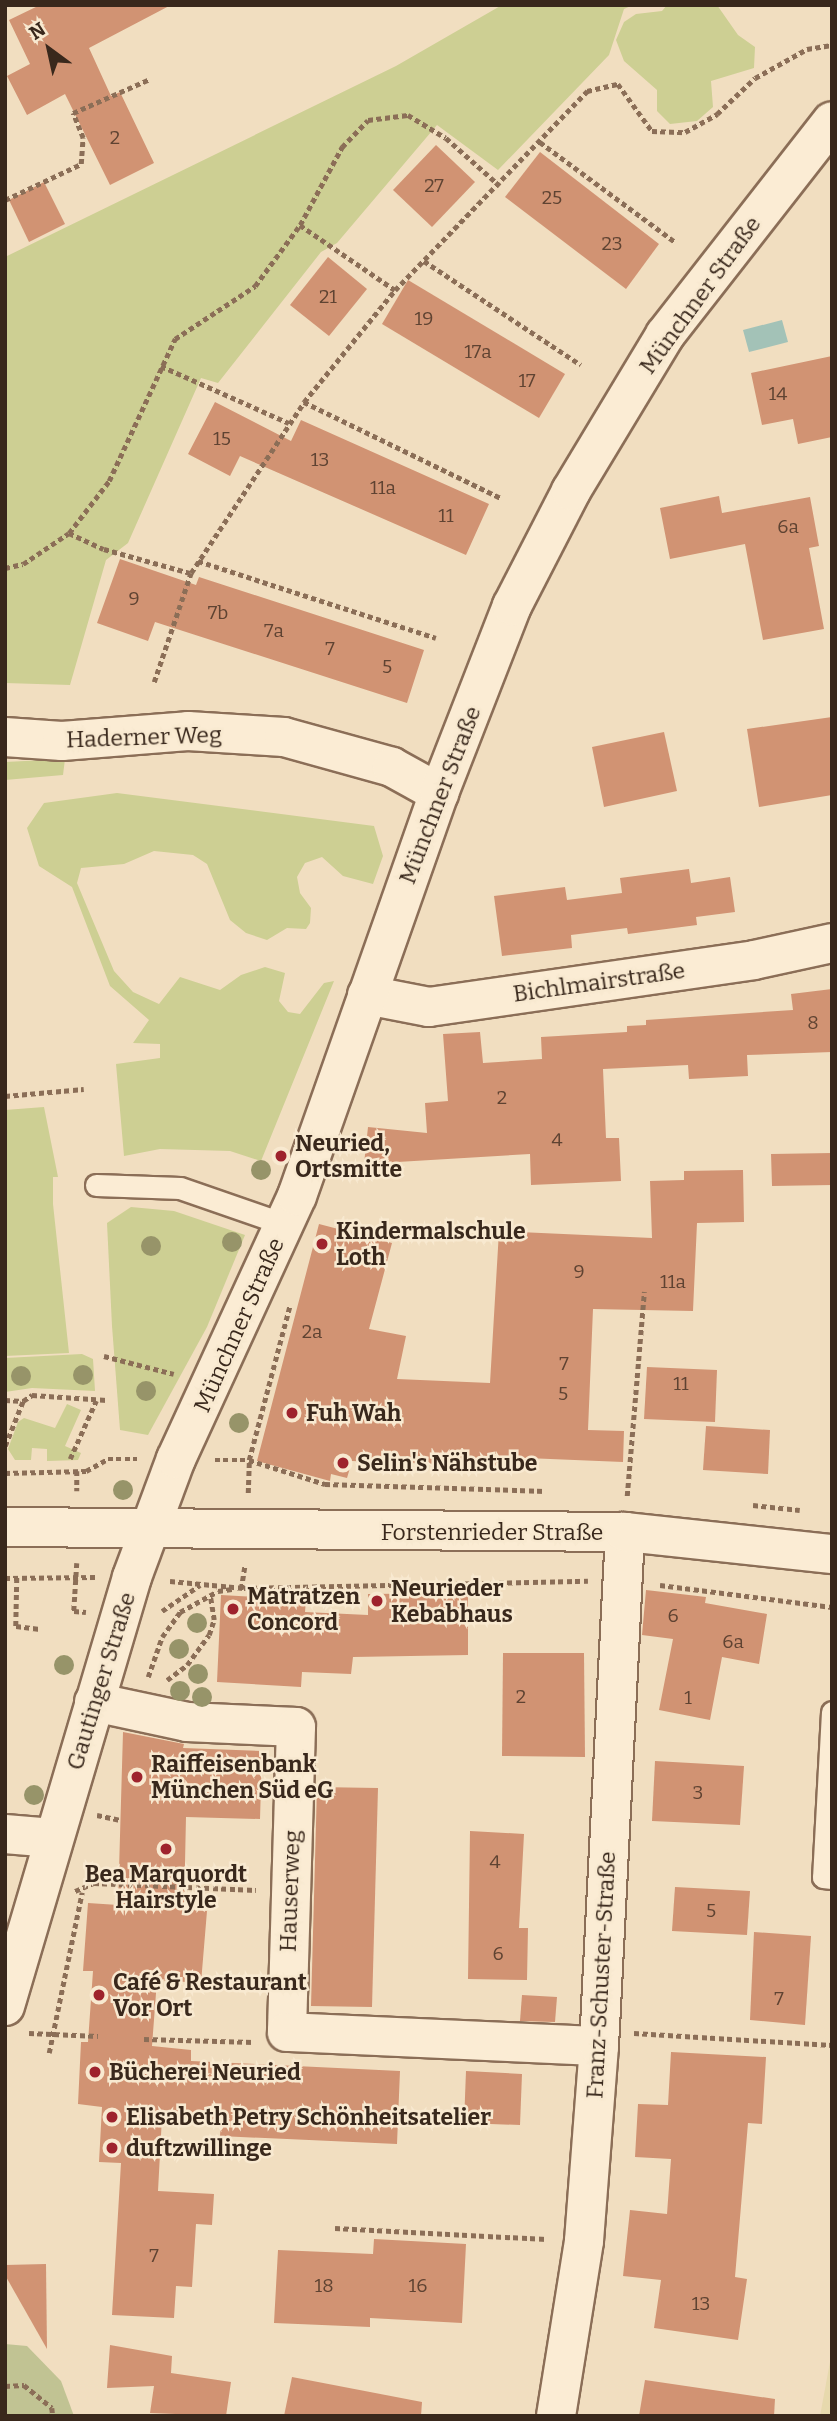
<!DOCTYPE html>
<meta charset="utf-8">
<style>
body{margin:0}
#map{position:relative;width:837px;height:2421px;overflow:hidden;background:#f1dec0;font-family:Bitter,serif}
div>[style]{position:absolute}
[style*='--x']{left:calc(var(--x)*1px);top:calc(var(--y)*1px);width:calc(var(--w)*1px);rotate:calc(var(--a)*1deg)}
.farmland>*{inset:0;background:#e7d9ad}
.green>*{inset:0;background:#cdcf93}
.cemetery>*{inset:0;background:#c1c393}
.water>*{inset:0;background:#a3c2b7}
.building>*{inset:0;background:#d19373}
.path>*{height:4.5px;margin-top:-2.25px;transform-origin:0;background:repeating-linear-gradient(90deg,#8b6e57 0 5px,transparent 0 8.5px)}
.roads{filter:drop-shadow(2px 0 #8b6e57) drop-shadow(-2px 0 #8b6e57) drop-shadow(0 2px #8b6e57) drop-shadow(0 -2px #8b6e57)}
.lane>*{height:21px;margin:-10.5px;padding:0 10.5px;transform-origin:10.5px;border-radius:10.5px;background:#fbecd4}
.street>*{height:38px;margin:-19px;padding:0 19px;transform-origin:19px;border-radius:19px;background:#fbecd4}
.secondary>*{height:38px;margin:-19px;padding:0 19px;transform-origin:19px;border-radius:19px;background:#fbecd4}
.trees>*{width:20px;height:20px;margin:-10px;border-radius:50%;background:#979469}
.dots>*{width:19px;height:19px;translate:-50% -50%;box-sizing:border-box;border:4px solid #f8e9d0;border-radius:50%}
span{translate:-50% -50%;white-space:nowrap;text-align:center;line-height:1.15;-webkit-text-stroke:5px #f8e9d0;paint-order:stroke}
.number-label{font-size:19px;color:#5f4332}
.number-label span{-webkit-text-stroke-width:0}
.street-label{font-size:23px;color:#39281c}
.poi-label{font-size:23px;color:#39281c;font-weight:700}
.left{translate:0 -50%;text-align:left}
.frame{position:absolute;inset:0;border:7px solid #39281c;pointer-events:none}
.north{position:absolute;left:14px;top:14px;width:70px;height:70px;-webkit-text-stroke:5px #f8e9d0;paint-order:stroke;rotate:327deg;font-size:19px;font-weight:700;line-height:28px;text-align:center;color:#39281c}
.north::after{content:'';display:block;margin:auto;width:24px;height:32px;background:#39281c;clip-path:polygon(50% 0,100% 100%,50% 72%,0 100%)}
</style>
<div id="map">
<div class="farmland">
<div style="clip-path:polygon(832px 2351px,832px 2416px,820px 2416px)"></div>
</div>
<div class="green">
<div style="clip-path:polygon(502px 5px,633px 5px,624px 9px,609px 55px,498px 170px,437px 125px,337px 243px,321px 252px,218px 383px,201px 378px,128px 543px,106px 560px,70px 685px,5px 683px,5px 257px,396px 66px)"></div>
<div style="clip-path:polygon(667px 5px,717px 5px,738px 35px,755px 47px,754px 68px,711px 81px,713px 107px,697px 121px,670px 124px,657px 111px,657px 90px,624px 61px,616px 40px,624px 22px,636px 14px,662px 11px)"></div>
<div style="clip-path:polygon(65px 759px,63px 775px,5px 780px,5px 762px)"></div>
<div style="clip-path:polygon(117px 793px,374px 826px,383px 856px,373px 884px,343px 876px,322px 857px,305px 863px,297px 877px,300px 893px,311px 908px,310px 923px,306px 929px,287px 928px,267px 940px,246px 933px,230px 920px,207px 864px,193px 855px,154px 851px,124px 864px,81px 868px,77px 883px,114px 971px,133px 992px,159px 1004px,180px 977px,220px 990px,241px 975px,265px 967px,285px 973px,279px 1001px,288px 1012px,300px 1014px,324px 983px,334px 981px,261px 1161px,230px 1151px,160px 1149px,124px 1156px,116px 1064px,160px 1058px,160px 1044px,133px 1043px,149px 1020px,110px 986px,72px 887px,39px 866px,27px 828px,44px 803px)"></div>
<div style="clip-path:polygon(44px 1107px,58px 1177px,53px 1177px,53px 1204px,69px 1353px,5px 1356px,5px 1110px)"></div>
<div style="clip-path:polygon(131px 1207px,174px 1211px,245px 1235px,207px 1327px,148px 1435px,120px 1430px,112px 1326px,107px 1223px)"></div>
<div style="clip-path:polygon(82px 1354px,93px 1359px,95px 1391px,32px 1388px,5px 1392px,5px 1358px)"></div>
<div style="clip-path:polygon(67px 1404px,81px 1410px,65px 1446px,81px 1453px,78px 1460px,47px 1461px,47px 1449px,32px 1448px,31px 1460px,15px 1460px,8px 1449px,18px 1422px,24px 1418px,55px 1428px)"></div>
</div>
<div class="cemetery">
<div style="clip-path:polygon(5px 2344px,27px 2346px,61px 2381px,74px 2416px,5px 2416px)"></div>
</div>
<div class="water">
<div style="clip-path:polygon(782px 320px,788px 342px,749px 352px,743px 330px)"></div>
</div>
<div class="building">
<div style="clip-path:polygon(40px 5px,171px 5px,89px 48px,111px 96px,120px 92px,154px 163px,110px 185px,65px 94px,27px 115px,7px 76px,30px 64px,9px 20px)"></div>
<div style="clip-path:polygon(436px 145px,475px 182px,432px 227px,393px 190px)"></div>
<div style="clip-path:polygon(540px 152px,659px 244px,626px 289px,505px 197px)"></div>
<div style="clip-path:polygon(44px 182px,65px 224px,29px 242px,9px 200px)"></div>
<div style="clip-path:polygon(328px 257px,367px 289px,329px 336px,290px 305px)"></div>
<div style="clip-path:polygon(408px 280px,565px 374px,539px 418px,382px 324px)"></div>
<div style="clip-path:polygon(832px 356px,832px 437px,798px 444px,793px 419px,762px 425px,751px 373px)"></div>
<div style="clip-path:polygon(215px 402px,291px 441px,301px 420px,489px 504px,466px 555px,240px 456px,230px 476px,188px 454px)"></div>
<div style="clip-path:polygon(719px 496px,722px 513px,810px 497px,819px 546px,809px 548px,824px 629px,763px 640px,745px 544px,670px 559px,660px 508px)"></div>
<div style="clip-path:polygon(120px 559px,196px 585px,199px 577px,424px 650px,407px 703px,155px 622px,148px 641px,97px 623px)"></div>
<div style="clip-path:polygon(832px 717px,832px 795px,759px 807px,747px 729px)"></div>
<div style="clip-path:polygon(664px 732px,677px 791px,604px 807px,592px 747px)"></div>
<div style="clip-path:polygon(689px 869px,691px 883px,730px 877px,735px 912px,696px 917px,697px 925px,628px 934px,627px 928px,571px 935px,572px 948px,502px 956px,494px 896px,565px 887px,567px 900px,622px 893px,620px 878px)"></div>
<div style="clip-path:polygon(832px 989px,832px 1052px,747px 1055px,748px 1076px,689px 1079px,688px 1065px,603px 1069px,606px 1138px,619px 1138px,621px 1181px,531px 1185px,530px 1154px,364px 1164px,368px 1127px,427px 1133px,425px 1103px,448px 1101px,443px 1034px,480px 1032px,483px 1063px,542px 1059px,541px 1037px,627px 1032px,627px 1026px,646px 1025px,646px 1020px,793px 1010px,791px 994px)"></div>
<div style="clip-path:polygon(832px 1153px,832px 1185px,772px 1186px,771px 1154px)"></div>
<div style="clip-path:polygon(743px 1170px,744px 1222px,697px 1223px,693px 1311px,593px 1309px,588px 1430px,624px 1431px,623px 1462px,503px 1457px,502px 1466px,352px 1461px,347px 1478px,331px 1474px,330px 1481px,257px 1461px,319px 1224px,392px 1243px,369px 1329px,406px 1336px,397px 1379px,490px 1383px,499px 1231px,652px 1238px,650px 1181px,684px 1180px,684px 1171px)"></div>
<div style="clip-path:polygon(647px 1367px,717px 1370px,715px 1422px,644px 1419px)"></div>
<div style="clip-path:polygon(706px 1426px,770px 1430px,768px 1474px,703px 1470px)"></div>
<div style="clip-path:polygon(646px 1590px,706px 1597px,705px 1603px,767px 1614px,759px 1664px,722px 1657px,710px 1720px,659px 1710px,673px 1639px,642px 1635px)"></div>
<div style="clip-path:polygon(468px 1593px,468px 1655px,353px 1657px,351px 1674px,302px 1672px,301px 1687px,217px 1682px,221px 1595px,306px 1600px,305px 1612px,368px 1615px,368px 1594px)"></div>
<div style="clip-path:polygon(503px 1653px,584px 1653px,585px 1757px,502px 1756px)"></div>
<div style="clip-path:polygon(123px 1732px,184px 1744px,183px 1748px,262px 1751px,260px 1819px,186px 1817px,184px 1909px,207px 1911px,201px 1983px,157px 1980px,152px 2046px,191px 2050px,191px 2061px,400px 2071px,397px 2144px,220px 2136px,221px 2121px,162px 2117px,158px 2191px,214px 2194px,212px 2225px,196px 2224px,192px 2287px,176px 2286px,174px 2318px,112px 2315px,121px 2163px,99px 2162px,102px 2107px,78px 2104px,81px 2042px,88px 2042px,93px 1971px,83px 1971px,88px 1903px,118px 1905px)"></div>
<div style="clip-path:polygon(655px 1761px,744px 1766px,740px 1825px,652px 1821px)"></div>
<div style="clip-path:polygon(317px 1787px,378px 1788px,372px 2007px,311px 2006px)"></div>
<div style="clip-path:polygon(470px 1831px,524px 1834px,519px 1928px,528px 1928px,527px 1980px,468px 1979px)"></div>
<div style="clip-path:polygon(675px 1887px,750px 1891px,747px 1935px,672px 1931px)"></div>
<div style="clip-path:polygon(754px 1932px,811px 1936px,805px 2025px,750px 2020px)"></div>
<div style="clip-path:polygon(522px 1995px,557px 1997px,555px 2022px,520px 2021px)"></div>
<div style="clip-path:polygon(671px 2052px,766px 2057px,762px 2124px,748px 2123px,735px 2277px,747px 2279px,738px 2340px,654px 2328px,661px 2280px,623px 2276px,630px 2210px,667px 2214px,671px 2159px,635px 2157px,638px 2104px,668px 2105px)"></div>
<div style="clip-path:polygon(466px 2071px,522px 2074px,520px 2125px,464px 2123px)"></div>
<div style="clip-path:polygon(374px 2239px,466px 2244px,462px 2323px,370px 2318px,370px 2327px,274px 2323px,278px 2250px,373px 2254px)"></div>
<div style="clip-path:polygon(46px 2264px,47px 2349px,5px 2275px,5px 2265px)"></div>
<div style="clip-path:polygon(110px 2345px,172px 2356px,171px 2373px,231px 2382px,226px 2416px,150px 2413px,154px 2386px,107px 2388px)"></div>
<div style="clip-path:polygon(292px 2377px,422px 2402px,421px 2416px,284px 2416px)"></div>
<div style="clip-path:polygon(645px 2380px,775px 2399px,774px 2416px,639px 2416px)"></div>
</div>
<div class="path">
<div style="--x:540;--y:142;--w:167;--a:36.5"></div>
<div style="--x:5;--y:200;--w:84;--a:-25.3"></div>
<div style="--x:81;--y:164;--w:26;--a:-86"></div>
<div style="--x:83;--y:138;--w:27;--a:-112"></div>
<div style="--x:73;--y:113;--w:84;--a:-23.8"></div>
<div style="--x:300;--y:225;--w:115;--a:34.4"></div>
<div style="--x:424;--y:261;--w:188;--a:33.5"></div>
<div style="--x:161;--y:366;--w:140;--a:24"></div>
<div style="--x:304;--y:402;--w:219;--a:26"></div>
<div style="--x:69;--y:533;--w:38;--a:25"></div>
<div style="--x:104;--y:549;--w:89;--a:15.6"></div>
<div style="--x:198;--y:561;--w:250;--a:17.9"></div>
<div style="--x:5;--y:568;--w:18;--a:-13"></div>
<div style="--x:23;--y:564;--w:55;--a:-34"></div>
<div style="--x:69;--y:533;--w:66;--a:-52.4"></div>
<div style="--x:109;--y:481;--w:157;--a:-65.1"></div>
<div style="--x:175;--y:339;--w:96;--a:-33.5"></div>
<div style="--x:255;--y:286;--w:76;--a:-53.6"></div>
<div style="--x:300;--y:225;--w:89;--a:-61.7"></div>
<div style="--x:342;--y:147;--w:37;--a:-46"></div>
<div style="--x:368;--y:120;--w:40;--a:-7.1"></div>
<div style="--x:408;--y:115;--w:44;--a:31.2"></div>
<div style="--x:446;--y:138;--w:72;--a:41.6"></div>
<div style="--x:154;--y:682;--w:115;--a:-71.3"></div>
<div style="--x:191;--y:573;--w:205;--a:-56.5"></div>
<div style="--x:304;--y:402;--w:144;--a:-50.9"></div>
<div style="--x:395;--y:290;--w:277;--a:-46"></div>
<div style="--x:587;--y:91;--w:32;--a:-13"></div>
<div style="--x:618;--y:84;--w:58;--a:54.1"></div>
<div style="--x:652;--y:131;--w:33;--a:2"></div>
<div style="--x:685;--y:132;--w:37;--a:-29"></div>
<div style="--x:717;--y:114;--w:52;--a:-43.5"></div>
<div style="--x:755;--y:78;--w:60;--a:-29.1"></div>
<div style="--x:807;--y:49;--w:25;--a:-9"></div>
<div style="--x:5;--y:1096;--w:79;--a:-5.1"></div>
<div style="--x:104;--y:1356;--w:72;--a:14.4"></div>
<div style="--x:5;--y:1400;--w:18;--a:3"></div>
<div style="--x:23;--y:1401;--w:11;--a:-34"></div>
<div style="--x:32;--y:1395;--w:75;--a:3.8"></div>
<div style="--x:5;--y:1446;--w:48;--a:-68.2"></div>
<div style="--x:70;--y:1459;--w:64;--a:-65.9"></div>
<div style="--x:215;--y:1460;--w:34;--a:0"></div>
<div style="--x:249;--y:1460;--w:80;--a:17.5"></div>
<div style="--x:325;--y:1484;--w:220;--a:1.8"></div>
<div style="--x:77;--y:1471;--w:20;--a:90"></div>
<div style="--x:5;--y:1473;--w:81;--a:-1.4"></div>
<div style="--x:86;--y:1471;--w:25;--a:-29"></div>
<div style="--x:108;--y:1459;--w:29;--a:0"></div>
<div style="--x:248;--y:1493;--w:33;--a:-88"></div>
<div style="--x:249;--y:1460;--w:160;--a:-75.2"></div>
<div style="--x:627;--y:1496;--w:205;--a:-85.2"></div>
<div style="--x:753;--y:1505;--w:47;--a:6.1"></div>
<div style="--x:77;--y:1563;--w:48;--a:93.6"></div>
<div style="--x:74;--y:1611;--w:12;--a:5"></div>
<div style="--x:5;--y:1578;--w:90;--a:-0.6"></div>
<div style="--x:17;--y:1578;--w:48;--a:91.2"></div>
<div style="--x:16;--y:1626;--w:24;--a:7"></div>
<div style="--x:170;--y:1581;--w:74;--a:5.4"></div>
<div style="--x:244;--y:1588;--w:344;--a:-1.2"></div>
<div style="--x:660;--y:1585;--w:173;--a:7.3"></div>
<div style="--x:241;--y:1589;--w:24;--a:-81"></div>
<div style="--x:162;--y:1611;--w:46;--a:-34.4"></div>
<div style="--x:148;--y:1677;--w:42;--a:-70.7"></div>
<div style="--x:162;--y:1637;--w:31;--a:-54"></div>
<div style="--x:180;--y:1612;--w:43;--a:-28.9"></div>
<div style="--x:218;--y:1591;--w:14;--a:-8"></div>
<div style="--x:167;--y:1680;--w:25;--a:-37"></div>
<div style="--x:187;--y:1665;--w:37;--a:-54"></div>
<div style="--x:209;--y:1635;--w:16;--a:-72"></div>
<div style="--x:214;--y:1620;--w:25;--a:-99"></div>
<div style="--x:97;--y:1815;--w:24;--a:12"></div>
<div style="--x:75;--y:1891;--w:21;--a:-23"></div>
<div style="--x:94;--y:1883;--w:162;--a:2.5"></div>
<div style="--x:29;--y:2033;--w:69;--a:2.5"></div>
<div style="--x:634;--y:2033;--w:198;--a:3.5"></div>
<div style="--x:144;--y:2039;--w:110;--a:1.6"></div>
<div style="--x:49;--y:2053;--w:164;--a:-78.4"></div>
<div style="--x:335;--y:2228;--w:212;--a:3"></div>
<div style="--x:5;--y:2386;--w:19;--a:-3"></div>
<div style="--x:24;--y:2385;--w:36;--a:39"></div>
<div style="--x:52;--y:2408;--w:8;--a:83"></div>
</div>
<div class="roads">
<div class="lane">
<div style="--x:96;--y:1185;--w:84;--a:2"></div>
<div style="--x:180;--y:1188;--w:110;--a:19.1"></div>
<div style="--x:832;--y:1712;--w:165;--a:93.1"></div>
<div style="--x:823;--y:1877;--w:9;--a:6"></div>
</div>
<div class="street">
<div style="--x:5;--y:737;--w:57;--a:4"></div>
<div style="--x:62;--y:741;--w:126;--a:-4.5"></div>
<div style="--x:188;--y:731;--w:96;--a:3.6"></div>
<div style="--x:284;--y:737;--w:112;--a:15.5"></div>
<div style="--x:392;--y:767;--w:54;--a:29"></div>
<div style="--x:367;--y:995;--w:63;--a:11"></div>
<div style="--x:429;--y:1007;--w:328;--a:-8.2"></div>
<div style="--x:754;--y:960;--w:80;--a:-12.3"></div>
<div style="--x:94;--y:1702;--w:95;--a:12.1"></div>
<div style="--x:187;--y:1722;--w:109;--a:2.6"></div>
<div style="--x:296;--y:1727;--w:305;--a:91.7"></div>
<div style="--x:287;--y:2032;--w:312;--a:2.6"></div>
<div style="--x:5;--y:1834;--w:48;--a:4.8"></div>
<div style="--x:5;--y:2006;--w:447;--a:-73.5"></div>
<div style="--x:132;--y:1577;--w:126;--a:-69.6"></div>
<div style="--x:176;--y:1459;--w:289;--a:-65.3"></div>
<div style="--x:297;--y:1196;--w:427;--a:-70.6"></div>
<div style="--x:439;--y:793;--w:201;--a:-68.7"></div>
<div style="--x:512;--y:606;--w:129;--a:-62.8"></div>
<div style="--x:571;--y:491;--w:182;--a:-58.9"></div>
<div style="--x:665;--y:335;--w:271;--a:-52"></div>
<div style="--x:556;--y:2416;--w:177;--a:-80.9"></div>
<div style="--x:584;--y:2241;--w:196;--a:-85.6"></div>
<div style="--x:599;--y:2046;--w:515;--a:-87.1"></div>
</div>
<div class="secondary">
<div style="--x:5;--y:1527;--w:620;--a:0.46"></div>
<div style="--x:625;--y:1532;--w:208;--a:6.1"></div>
</div>
</div>
<div class="trees">
<div style="left:261px;top:1170px"></div>
<div style="left:232px;top:1242px"></div>
<div style="left:151px;top:1246px"></div>
<div style="left:83px;top:1375px"></div>
<div style="left:21px;top:1376px"></div>
<div style="left:146px;top:1391px"></div>
<div style="left:239px;top:1423px"></div>
<div style="left:123px;top:1490px"></div>
<div style="left:197px;top:1623px"></div>
<div style="left:179px;top:1649px"></div>
<div style="left:64px;top:1665px"></div>
<div style="left:198px;top:1674px"></div>
<div style="left:180px;top:1691px"></div>
<div style="left:202px;top:1697px"></div>
<div style="left:34px;top:1795px"></div>
</div>
<div class="dots">
<div style="left:281px;top:1156px;background:#9e232d"></div>
<div style="left:322px;top:1244px;background:#9e232d"></div>
<div style="left:292px;top:1413px;background:#9e232d"></div>
<div style="left:343px;top:1463px;background:#9e232d"></div>
<div style="left:377px;top:1601px;background:#9e232d"></div>
<div style="left:233px;top:1609px;background:#9e232d"></div>
<div style="left:137px;top:1777px;background:#9e232d"></div>
<div style="left:166px;top:1849px;background:#9e232d"></div>
<div style="left:99px;top:1995px;background:#9e232d"></div>
<div style="left:95px;top:2072px;background:#9e232d"></div>
<div style="left:112px;top:2117px;background:#9e232d"></div>
<div style="left:112px;top:2148px;background:#9e232d"></div>
</div>
<div class="number-label">
<span style="left:115px;top:138px">2</span>
<span style="left:434px;top:186px">27</span>
<span style="left:552px;top:198px">25</span>
<span style="left:612px;top:244px">23</span>
<span style="left:328px;top:297px">21</span>
<span style="left:424px;top:319px">19</span>
<span style="left:478px;top:352px">17a</span>
<span style="left:527px;top:381px">17</span>
<span style="left:778px;top:394px">14</span>
<span style="left:222px;top:439px">15</span>
<span style="left:320px;top:460px">13</span>
<span style="left:383px;top:488px">11a</span>
<span style="left:446px;top:516px">11</span>
<span style="left:788px;top:527px">6a</span>
<span style="left:134px;top:599px">9</span>
<span style="left:218px;top:613px">7b</span>
<span style="left:274px;top:631px">7a</span>
<span style="left:330px;top:649px">7</span>
<span style="left:387px;top:667px">5</span>
<span style="left:813px;top:1023px">8</span>
<span style="left:502px;top:1098px">2</span>
<span style="left:557px;top:1140px">4</span>
<span style="left:579px;top:1272px">9</span>
<span style="left:673px;top:1282px">11a</span>
<span style="left:312px;top:1332px">2a</span>
<span style="left:564px;top:1364px">7</span>
<span style="left:681px;top:1384px">11</span>
<span style="left:563px;top:1394px">5</span>
<span style="left:673px;top:1616px">6</span>
<span style="left:733px;top:1642px">6a</span>
<span style="left:521px;top:1697px">2</span>
<span style="left:688px;top:1698px">1</span>
<span style="left:698px;top:1793px">3</span>
<span style="left:495px;top:1862px">4</span>
<span style="left:711px;top:1911px">5</span>
<span style="left:498px;top:1954px">6</span>
<span style="left:779px;top:1999px">7</span>
<span style="left:154px;top:2256px">7</span>
<span style="left:324px;top:2286px">18</span>
<span style="left:418px;top:2286px">16</span>
<span style="left:701px;top:2304px">13</span>
</div>
<div class="street-label">
<span style="left:700px;top:295px;rotate:-54deg">Münchner Straße</span>
<span style="left:144px;top:737px;rotate:-2deg">Haderner Weg</span>
<span style="left:440px;top:795px;rotate:-69deg">Münchner Straße</span>
<span style="left:599px;top:982px;rotate:-8deg">Bichlmairstraße</span>
<span style="left:239px;top:1325px;rotate:-66deg">Münchner Straße</span>
<span style="left:492px;top:1532px">Forstenrieder Straße</span>
<span style="left:101px;top:1681px;rotate:-73deg">Gautinger Straße</span>
<span style="left:290px;top:1891px;rotate:-88deg">Hauserweg</span>
<span style="left:601px;top:1975px;rotate:-87deg">Franz-Schuster-Straße</span>
</div>
<div class="poi-label">
<span class="left" style="left:295px;top:1156px">Neuried,<br>Ortsmitte</span>
<span class="left" style="left:336px;top:1244px">Kindermalschule<br>Loth</span>
<span class="left" style="left:306px;top:1413px">Fuh Wah</span>
<span class="left" style="left:357px;top:1463px">Selin's Nähstube</span>
<span class="left" style="left:391px;top:1601px">Neurieder<br>Kebabhaus</span>
<span class="left" style="left:247px;top:1609px">Matratzen<br>Concord</span>
<span class="left" style="left:151px;top:1777px">Raiffeisenbank<br>München Süd eG</span>
<span style="left:166px;top:1887px">Bea Marquordt<br>Hairstyle</span>
<span class="left" style="left:113px;top:1995px">Café &amp; Restaurant<br>Vor Ort</span>
<span class="left" style="left:109px;top:2072px">Bücherei Neuried</span>
<span class="left" style="left:126px;top:2117px">Elisabeth Petry Schönheitsatelier</span>
<span class="left" style="left:126px;top:2148px">duftzwillinge</span>
</div>
<div class="frame"></div>
<div class="north">N</div>
</div>
